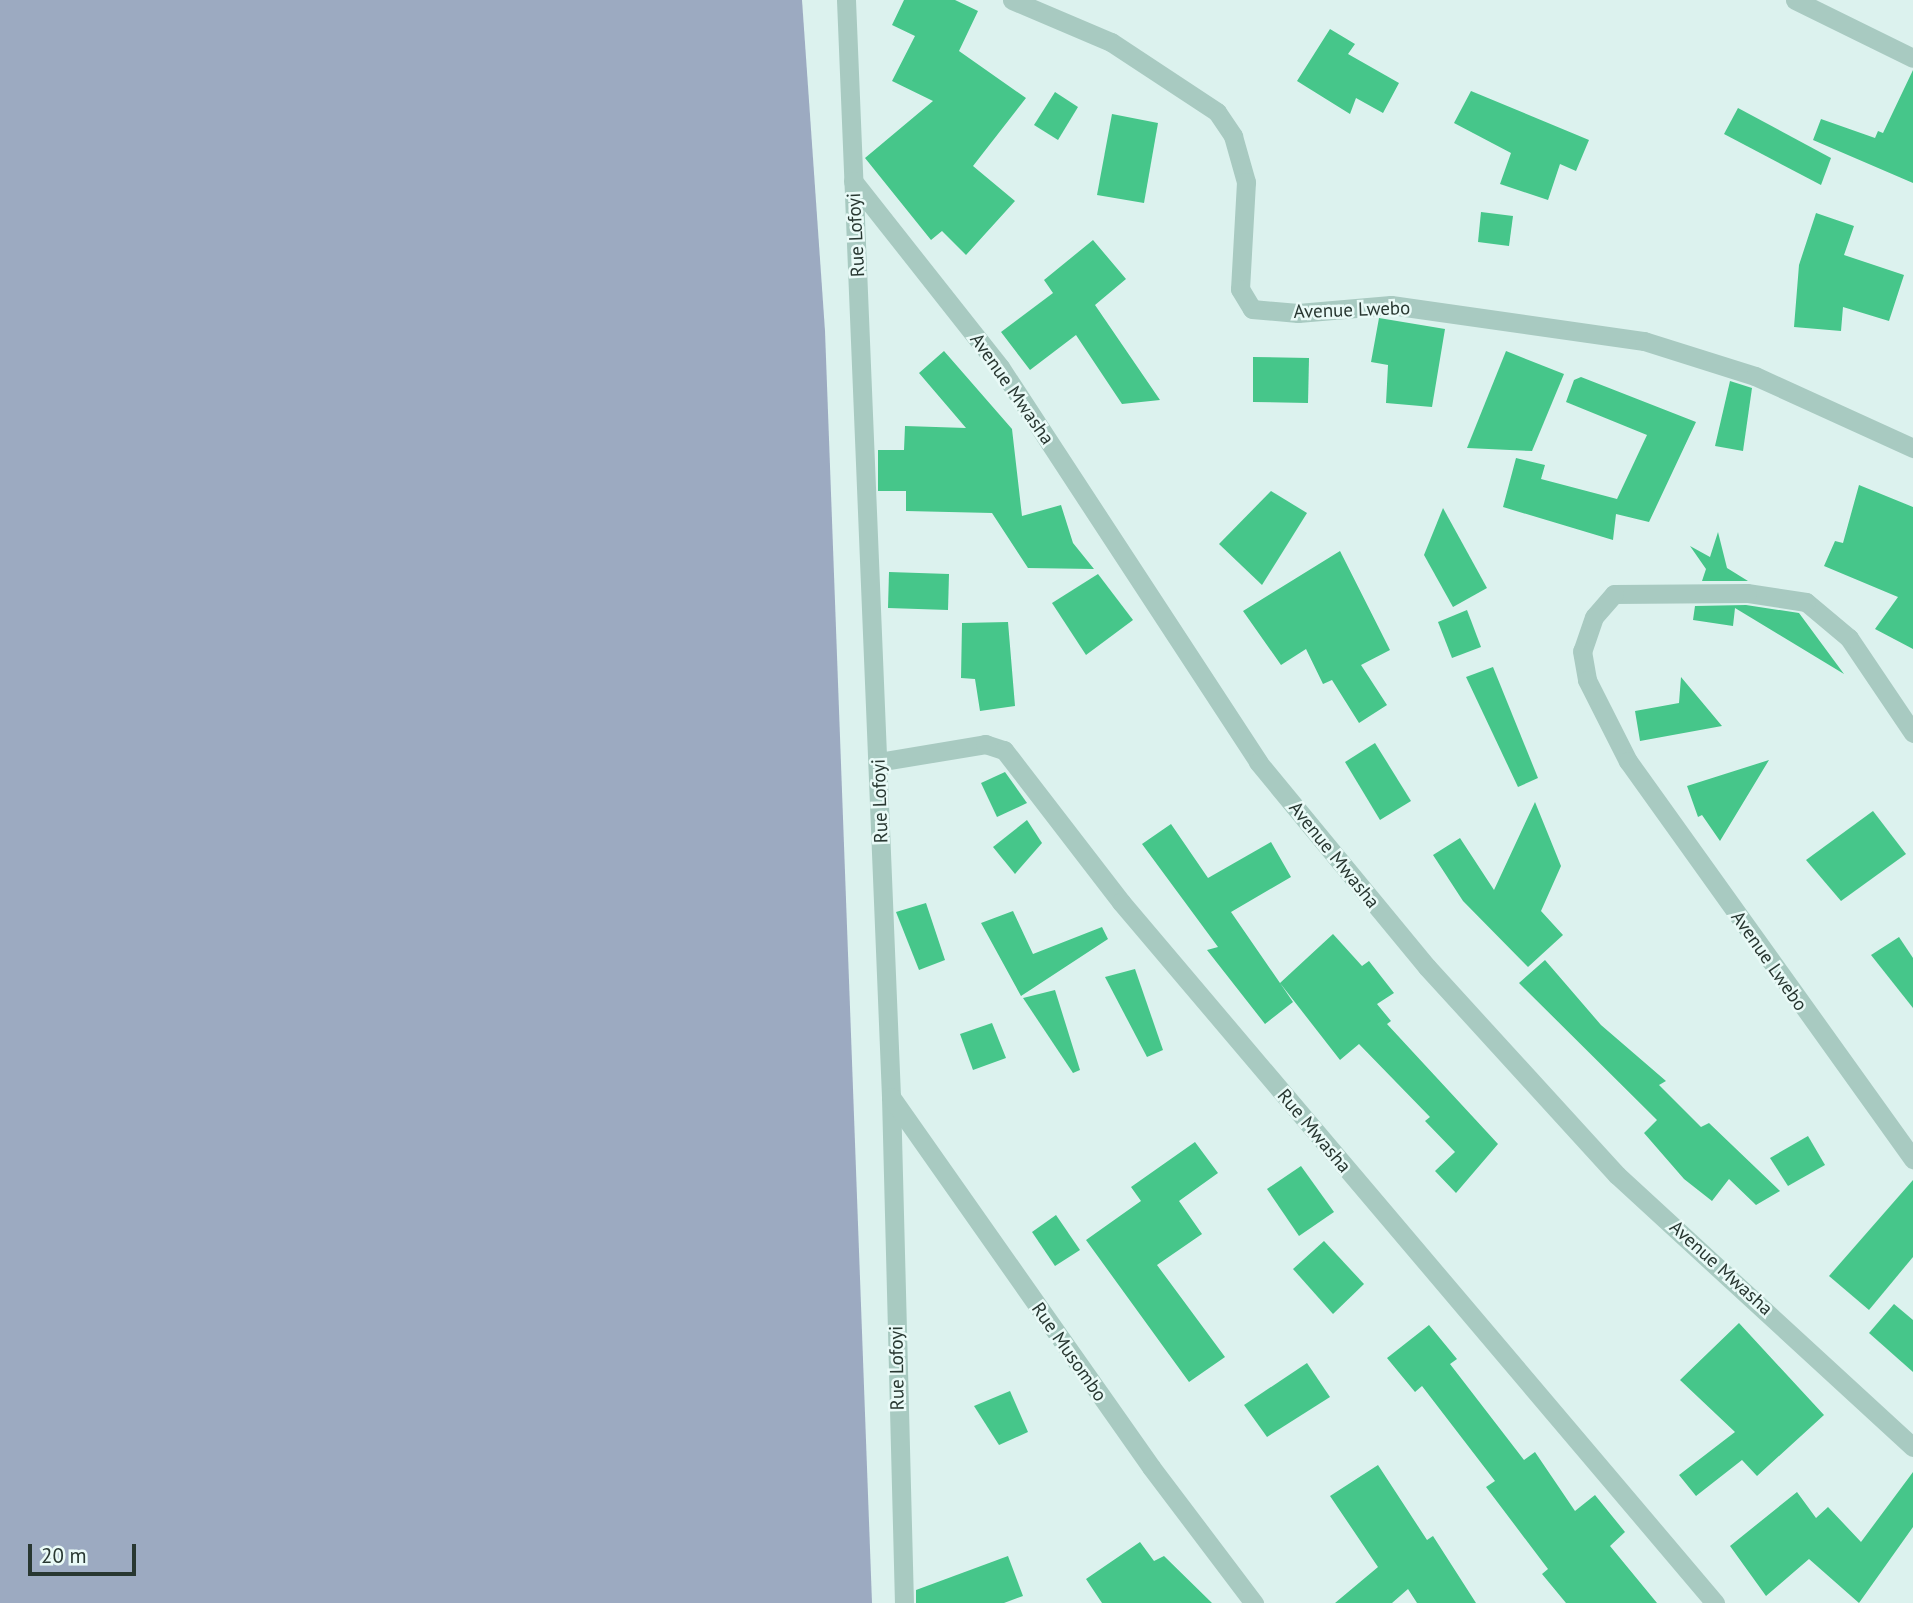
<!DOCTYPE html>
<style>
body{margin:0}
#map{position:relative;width:1913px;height:1603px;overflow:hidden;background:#dcf2ee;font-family:"PT Sans",sans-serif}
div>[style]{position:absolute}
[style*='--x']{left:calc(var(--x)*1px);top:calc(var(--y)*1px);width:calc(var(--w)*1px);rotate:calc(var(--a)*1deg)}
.green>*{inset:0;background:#9caac1}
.building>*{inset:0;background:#46c68a}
.minor>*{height:19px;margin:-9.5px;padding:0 9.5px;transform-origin:9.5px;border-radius:9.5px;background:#a8cac1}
span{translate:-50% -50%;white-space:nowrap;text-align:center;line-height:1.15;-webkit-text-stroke:5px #e9faf7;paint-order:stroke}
.street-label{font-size:19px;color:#283731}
.scale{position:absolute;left:28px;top:1544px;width:108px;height:32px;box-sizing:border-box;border:4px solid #283731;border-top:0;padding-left:9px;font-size:21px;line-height:24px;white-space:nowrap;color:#283731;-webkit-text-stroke:5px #e9faf7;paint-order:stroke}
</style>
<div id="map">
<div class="green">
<div style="clip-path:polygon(0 0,802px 0,825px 331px,872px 1603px,0 1603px)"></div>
</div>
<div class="building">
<div style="clip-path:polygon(904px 0,955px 0,978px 11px,959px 51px,1026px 98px,973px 166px,1015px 201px,966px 255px,942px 231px,931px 240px,865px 158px,933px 101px,892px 81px,915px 36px,892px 25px)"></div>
<div style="clip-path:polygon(1330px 29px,1355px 44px,1348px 54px,1399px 83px,1383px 113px,1356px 98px,1350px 114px,1297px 81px)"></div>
<div style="clip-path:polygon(1913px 70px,1913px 183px,1813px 140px,1821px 119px,1875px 138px,1878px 131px,1883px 133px)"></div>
<div style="clip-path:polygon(1471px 91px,1589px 140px,1576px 171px,1560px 164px,1548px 200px,1500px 184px,1511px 153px,1454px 123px)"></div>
<div style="clip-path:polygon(1055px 92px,1078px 107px,1058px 140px,1034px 125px)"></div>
<div style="clip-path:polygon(1738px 108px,1831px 158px,1821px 185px,1724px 134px)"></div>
<div style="clip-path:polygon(1112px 114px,1158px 123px,1144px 203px,1097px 195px)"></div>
<div style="clip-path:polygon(1481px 212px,1513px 216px,1509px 246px,1478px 242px)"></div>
<div style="clip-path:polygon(1816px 213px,1854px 226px,1844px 255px,1904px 275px,1889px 321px,1843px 307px,1841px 331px,1794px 327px,1799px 265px)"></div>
<div style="clip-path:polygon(1093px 240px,1126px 279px,1095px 305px,1160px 400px,1122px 404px,1076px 335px,1030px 370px,1001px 332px,1053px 293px,1044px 280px)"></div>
<div style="clip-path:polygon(1379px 318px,1445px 329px,1432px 407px,1386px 403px,1388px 365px,1371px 362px)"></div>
<div style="clip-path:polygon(944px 351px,1012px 429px,1022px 516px,1061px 505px,1073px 543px,1094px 569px,1028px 568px,992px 513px,906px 511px,906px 491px,878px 491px,878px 450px,904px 450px,905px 426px,966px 428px,919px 373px)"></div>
<div style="clip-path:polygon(1506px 351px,1564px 374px,1532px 451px,1467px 448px)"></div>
<div style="clip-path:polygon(1253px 357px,1309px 358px,1308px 403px,1253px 402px)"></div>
<div style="clip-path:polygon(1581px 377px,1696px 422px,1649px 522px,1616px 514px,1613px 540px,1503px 507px,1516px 458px,1545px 465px,1541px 479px,1617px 499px,1647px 435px,1566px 402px,1574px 380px)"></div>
<div style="clip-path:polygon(1730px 381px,1752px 388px,1743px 451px,1715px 446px)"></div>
<div style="clip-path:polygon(1859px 485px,1913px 507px,1913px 649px,1875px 629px,1898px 597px,1824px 566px,1835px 541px,1843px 543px)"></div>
<div style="clip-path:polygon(1271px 491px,1307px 513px,1262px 585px,1219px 544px)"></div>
<div style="clip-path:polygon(1443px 508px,1487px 588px,1453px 607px,1424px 555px)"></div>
<div style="clip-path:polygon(1718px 532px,1727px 568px,1748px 581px,1702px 581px,1706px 569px,1690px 546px,1710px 557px)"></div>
<div style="clip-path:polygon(1340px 551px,1390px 650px,1361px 665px,1387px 705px,1359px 723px,1332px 680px,1323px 684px,1306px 649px,1281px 665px,1243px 611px)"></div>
<div style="clip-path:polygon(889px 572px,949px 574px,948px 610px,888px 608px)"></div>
<div style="clip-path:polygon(1098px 574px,1133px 620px,1086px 655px,1052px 603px)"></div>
<div style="clip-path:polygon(1746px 605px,1799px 613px,1844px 674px,1735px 608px,1733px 626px,1693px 620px,1695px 606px)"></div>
<div style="clip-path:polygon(1467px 610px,1481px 647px,1452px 658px,1438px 622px)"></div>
<div style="clip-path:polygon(1008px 622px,1015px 706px,980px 711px,975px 679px,961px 678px,962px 623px)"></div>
<div style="clip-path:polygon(1493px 667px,1538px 778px,1518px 787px,1466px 677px)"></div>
<div style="clip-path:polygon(1681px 677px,1722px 726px,1640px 741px,1635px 711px,1679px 703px)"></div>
<div style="clip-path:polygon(1375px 743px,1411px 801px,1380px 820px,1345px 762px)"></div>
<div style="clip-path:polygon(1769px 760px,1720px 841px,1702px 815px,1698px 817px,1687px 786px)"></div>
<div style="clip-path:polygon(1005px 772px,1027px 803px,997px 817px,981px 783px)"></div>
<div style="clip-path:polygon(1535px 802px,1561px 866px,1541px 911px,1563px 935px,1528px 967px,1463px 901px,1433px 855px,1460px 838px,1494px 890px)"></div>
<div style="clip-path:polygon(1873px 811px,1906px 854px,1841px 901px,1806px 860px)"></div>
<div style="clip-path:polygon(1027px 820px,1042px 843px,1015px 874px,993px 847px)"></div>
<div style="clip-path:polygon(1171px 824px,1208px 878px,1271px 842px,1291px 877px,1231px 912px,1280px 983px,1333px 934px,1362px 966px,1369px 961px,1394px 993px,1377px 1004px,1391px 1021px,1387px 1024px,1498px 1144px,1456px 1193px,1435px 1171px,1455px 1152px,1425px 1121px,1430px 1117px,1359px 1044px,1340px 1060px,1280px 983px,1293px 1002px,1265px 1024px,1207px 950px,1218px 947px,1142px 844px)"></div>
<div style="clip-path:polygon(926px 903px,945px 960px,919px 970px,896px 912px)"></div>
<div style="clip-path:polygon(1013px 911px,1033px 954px,1102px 927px,1108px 939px,1021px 996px,981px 923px)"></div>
<div style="clip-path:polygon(1899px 937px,1913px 958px,1913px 1008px,1871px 955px)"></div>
<div style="clip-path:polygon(1545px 960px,1601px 1025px,1666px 1081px,1659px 1085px,1701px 1127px,1709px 1123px,1780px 1191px,1756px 1205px,1729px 1179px,1712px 1201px,1684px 1179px,1644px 1133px,1657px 1120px,1519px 983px)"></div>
<div style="clip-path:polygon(1135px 969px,1163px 1050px,1147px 1057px,1105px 977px)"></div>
<div style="clip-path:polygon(1055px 990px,1080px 1070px,1073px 1073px,1023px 998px)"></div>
<div style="clip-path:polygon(992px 1023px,1006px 1058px,973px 1070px,960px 1034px)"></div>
<div style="clip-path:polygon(1808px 1136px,1825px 1165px,1788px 1186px,1770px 1158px)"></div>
<div style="clip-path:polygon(1195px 1142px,1218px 1173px,1179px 1201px,1202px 1234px,1157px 1265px,1225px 1357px,1189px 1382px,1086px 1240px,1141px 1201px,1131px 1187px)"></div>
<div style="clip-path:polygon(1301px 1166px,1334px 1212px,1299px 1236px,1267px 1189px)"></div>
<div style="clip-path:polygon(1913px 1180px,1913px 1257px,1869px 1310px,1829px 1276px)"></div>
<div style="clip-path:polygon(1056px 1215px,1080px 1250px,1055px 1266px,1032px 1232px)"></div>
<div style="clip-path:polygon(1324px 1241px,1364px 1284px,1333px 1314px,1293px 1269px)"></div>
<div style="clip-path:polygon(1894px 1304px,1913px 1320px,1913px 1372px,1869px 1333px)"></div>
<div style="clip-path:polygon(1739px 1323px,1824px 1415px,1757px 1476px,1742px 1460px,1696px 1496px,1679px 1475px,1735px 1432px,1680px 1380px)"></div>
<div style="clip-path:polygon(1429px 1325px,1457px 1359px,1450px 1364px,1524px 1460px,1535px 1452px,1575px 1511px,1595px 1495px,1625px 1532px,1610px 1546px,1657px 1603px,1566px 1603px,1542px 1574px,1548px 1569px,1486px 1487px,1495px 1481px,1422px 1386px,1415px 1392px,1387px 1358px)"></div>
<div style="clip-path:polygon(1307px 1363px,1330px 1397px,1267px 1437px,1244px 1405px)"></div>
<div style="clip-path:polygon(1010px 1391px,1028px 1432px,999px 1445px,974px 1406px)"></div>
<div style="clip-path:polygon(1378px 1465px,1427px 1540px,1433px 1536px,1476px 1603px,1417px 1603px,1408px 1589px,1392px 1603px,1335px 1603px,1378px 1567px,1330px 1496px)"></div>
<div style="clip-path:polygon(1913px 1472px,1913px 1527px,1859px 1603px,1809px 1559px,1766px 1596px,1730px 1546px,1797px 1492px,1816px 1518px,1828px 1507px,1861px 1542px)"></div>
<div style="clip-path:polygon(1140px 1542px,1154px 1561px,1164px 1556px,1212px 1603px,1102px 1603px,1086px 1579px)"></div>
<div style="clip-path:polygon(1008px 1556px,1023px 1596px,1004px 1603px,916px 1603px,916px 1590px)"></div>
</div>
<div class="minor">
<div style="--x:846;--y:0;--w:1098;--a:87.65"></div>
<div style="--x:891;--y:1097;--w:506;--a:88.53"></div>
<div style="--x:1012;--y:0;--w:108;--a:23"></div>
<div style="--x:1111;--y:42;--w:127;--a:33.4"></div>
<div style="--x:1217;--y:112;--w:29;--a:56"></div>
<div style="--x:1233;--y:136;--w:48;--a:74.2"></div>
<div style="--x:1246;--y:182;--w:107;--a:93.2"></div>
<div style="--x:1240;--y:289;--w:23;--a:59"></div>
<div style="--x:1252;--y:309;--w:46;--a:5"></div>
<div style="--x:1298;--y:313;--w:93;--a:-4.9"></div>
<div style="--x:1391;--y:305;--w:256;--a:8.1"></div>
<div style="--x:1644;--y:341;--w:116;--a:17.5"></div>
<div style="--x:1755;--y:376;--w:174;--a:24.5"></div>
<div style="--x:1795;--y:0;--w:131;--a:26.2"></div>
<div style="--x:853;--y:181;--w:237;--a:51.7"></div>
<div style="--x:1000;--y:367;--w:472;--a:56.8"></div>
<div style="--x:1258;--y:762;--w:266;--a:50.5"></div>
<div style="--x:1427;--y:967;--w:282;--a:47.6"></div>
<div style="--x:1617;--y:1175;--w:402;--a:42.6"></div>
<div style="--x:1913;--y:733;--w:115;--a:-124"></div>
<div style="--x:1849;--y:638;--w:56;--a:-140.1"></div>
<div style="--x:1806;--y:602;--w:60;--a:-171.3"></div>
<div style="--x:1747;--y:593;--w:133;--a:179.6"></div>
<div style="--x:1614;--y:594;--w:30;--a:131"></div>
<div style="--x:1594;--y:617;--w:36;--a:109"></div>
<div style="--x:1582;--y:651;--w:29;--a:80"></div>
<div style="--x:1587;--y:680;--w:91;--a:63.2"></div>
<div style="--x:1628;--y:761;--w:490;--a:54.4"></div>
<div style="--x:878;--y:762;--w:109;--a:-9.5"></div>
<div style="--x:985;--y:744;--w:20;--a:18"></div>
<div style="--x:1004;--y:750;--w:192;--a:52.4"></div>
<div style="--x:1121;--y:902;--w:919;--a:49.72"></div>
<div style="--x:891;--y:1097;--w:452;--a:54.9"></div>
<div style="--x:1151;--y:1467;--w:171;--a:52.9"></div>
</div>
<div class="street-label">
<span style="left:856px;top:235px;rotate:-93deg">Rue Lofoyi</span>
<span style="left:1352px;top:310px;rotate:-2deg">Avenue Lwebo</span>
<span style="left:1012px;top:389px;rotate:55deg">Avenue Mwasha</span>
<span style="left:880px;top:801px;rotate:-92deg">Rue Lofoyi</span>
<span style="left:1334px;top:855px;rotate:51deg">Avenue Mwasha</span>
<span style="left:1769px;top:961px;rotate:55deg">Avenue Lwebo</span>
<span style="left:1314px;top:1131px;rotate:50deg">Rue Mwasha</span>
<span style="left:1721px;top:1268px;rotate:42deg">Avenue Mwasha</span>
<span style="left:1069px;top:1352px;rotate:55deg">Rue Musombo</span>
<span style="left:897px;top:1368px;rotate:-91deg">Rue Lofoyi</span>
</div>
<div class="scale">20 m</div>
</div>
